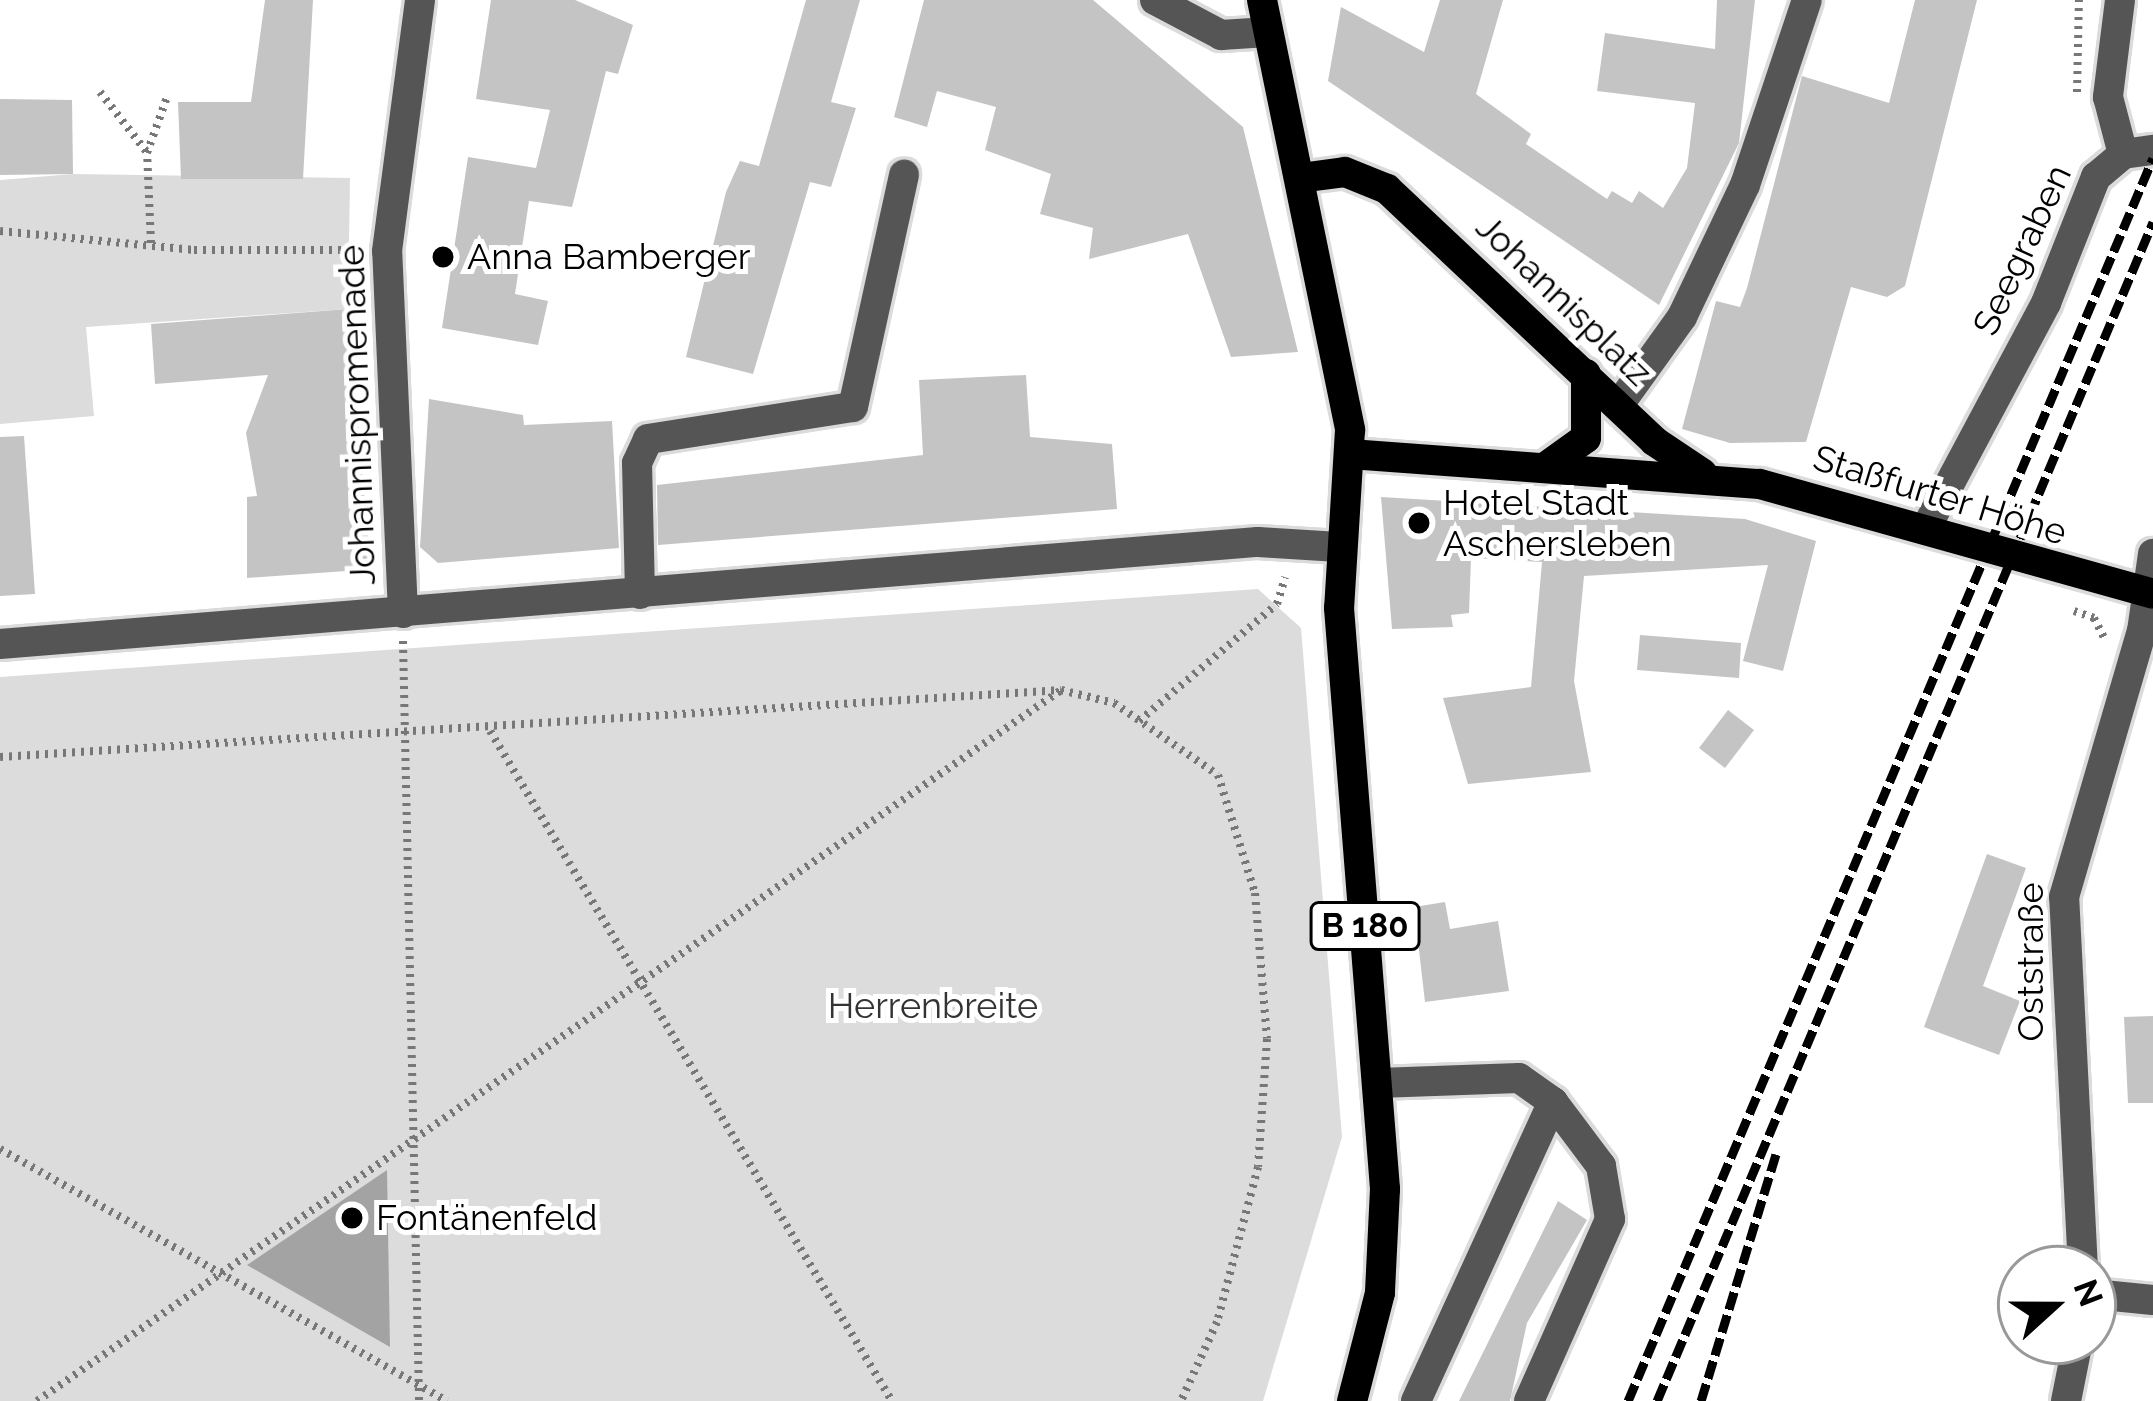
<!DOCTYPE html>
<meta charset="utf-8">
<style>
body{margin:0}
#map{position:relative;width:2153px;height:1401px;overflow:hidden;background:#fff;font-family:Raleway,sans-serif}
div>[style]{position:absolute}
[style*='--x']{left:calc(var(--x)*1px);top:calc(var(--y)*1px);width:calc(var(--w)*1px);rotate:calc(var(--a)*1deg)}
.green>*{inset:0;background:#dcdcdc}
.water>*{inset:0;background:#a3a3a3}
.building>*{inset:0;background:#c4c4c4}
.path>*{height:8px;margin-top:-4px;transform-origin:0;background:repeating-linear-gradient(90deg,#777 0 3px,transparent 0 9px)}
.roads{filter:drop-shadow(3px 0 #dbdbdb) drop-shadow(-3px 0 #dbdbdb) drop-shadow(0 3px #dbdbdb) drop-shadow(0 -3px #dbdbdb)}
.minor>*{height:30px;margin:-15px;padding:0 15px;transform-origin:15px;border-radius:15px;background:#555}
.major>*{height:30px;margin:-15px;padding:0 15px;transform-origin:15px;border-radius:15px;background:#000}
.rail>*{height:9px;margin-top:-4.5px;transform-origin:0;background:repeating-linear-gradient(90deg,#000 0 18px,transparent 0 24px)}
.dots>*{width:33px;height:33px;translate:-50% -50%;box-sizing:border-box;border:6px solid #fff;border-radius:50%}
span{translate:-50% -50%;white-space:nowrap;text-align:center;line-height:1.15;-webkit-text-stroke:10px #fff;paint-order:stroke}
.shield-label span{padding:3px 9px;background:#fff;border:3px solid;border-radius:9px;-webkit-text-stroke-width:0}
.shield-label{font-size:33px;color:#000;font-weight:700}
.street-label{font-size:36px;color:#000}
.poi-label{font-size:36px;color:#000}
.left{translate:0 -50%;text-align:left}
.park-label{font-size:36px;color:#333}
.north{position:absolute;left:1997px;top:1245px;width:120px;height:120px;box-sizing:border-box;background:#fff;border:3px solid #999;border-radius:50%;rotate:69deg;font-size:33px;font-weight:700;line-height:48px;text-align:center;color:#000}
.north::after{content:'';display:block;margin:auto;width:42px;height:54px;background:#000;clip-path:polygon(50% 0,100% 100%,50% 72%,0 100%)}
</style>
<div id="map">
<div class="green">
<div style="clip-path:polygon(73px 174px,350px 178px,348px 309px,86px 327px,94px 416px,0 424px,0 180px)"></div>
<div style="clip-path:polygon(1258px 589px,1301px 628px,1342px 1137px,1263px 1401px,0 1401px,0 677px)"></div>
</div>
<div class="water">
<div style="clip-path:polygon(387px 1170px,390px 1347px,247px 1265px)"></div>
</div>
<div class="building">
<div style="clip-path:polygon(265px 0,313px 0,303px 179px,181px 179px,178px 102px,251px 102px)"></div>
<div style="clip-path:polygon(491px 0,575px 0,633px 25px,618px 74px,606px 71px,572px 207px,529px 201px,515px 294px,548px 301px,538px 345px,442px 328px,468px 157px,536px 168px,550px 110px,476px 99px)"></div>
<div style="clip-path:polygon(806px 0,860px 0,831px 102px,856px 108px,831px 187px,810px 182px,753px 374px,686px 357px,726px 192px,740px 161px,759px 166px)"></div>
<div style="clip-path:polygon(924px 0,1093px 0,1243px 127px,1298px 352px,1231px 357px,1188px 234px,1089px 259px,1093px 228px,1040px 214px,1051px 174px,985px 150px,996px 107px,937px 91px,927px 127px,894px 117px)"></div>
<div style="clip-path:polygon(1440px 0,1503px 0,1476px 94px,1531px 134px,1526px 144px,1607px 199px,1612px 191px,1632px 203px,1639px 191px,1663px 208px,1687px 168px,1695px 103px,1597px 91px,1605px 33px,1715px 49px,1717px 0,1755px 0,1739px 143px,1659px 305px,1328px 81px,1341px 7px,1424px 52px)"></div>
<div style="clip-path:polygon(1915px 0,1977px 0,1905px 286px,1887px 297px,1851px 287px,1806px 442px,1730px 443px,1682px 429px,1716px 301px,1740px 307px,1747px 288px,1802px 76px,1889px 103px)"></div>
<div style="clip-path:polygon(0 99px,72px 100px,73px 174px,0 175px)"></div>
<div style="clip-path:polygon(348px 309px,370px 559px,361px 570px,247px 578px,247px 497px,257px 496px,246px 433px,268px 375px,155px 384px,151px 324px)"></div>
<div style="clip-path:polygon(1026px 375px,1030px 437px,1112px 444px,1117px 509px,658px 545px,657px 485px,923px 455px,919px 380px)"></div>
<div style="clip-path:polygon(429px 399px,523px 415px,524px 425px,612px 421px,619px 548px,438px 563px,420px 547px)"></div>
<div style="clip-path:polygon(24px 436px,35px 594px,0 596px,0 437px)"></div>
<div style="clip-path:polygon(1381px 497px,1745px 519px,1816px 541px,1783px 671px,1743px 661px,1768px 565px,1584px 576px,1574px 681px,1591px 772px,1468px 784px,1443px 698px,1531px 687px,1542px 562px,1471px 558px,1469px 613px,1451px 615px,1453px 627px,1392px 629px)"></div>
<div style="clip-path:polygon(1640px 635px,1741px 643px,1739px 678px,1637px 670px)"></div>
<div style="clip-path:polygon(1728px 710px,1754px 730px,1725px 768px,1699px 748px)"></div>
<div style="clip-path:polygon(1987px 854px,2026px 868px,1983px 986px,2020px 1001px,1999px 1055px,1924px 1027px)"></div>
<div style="clip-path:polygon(1445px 902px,1450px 929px,1498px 921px,1509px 991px,1425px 1002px,1414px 907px)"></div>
<div style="clip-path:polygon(2153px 1016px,2153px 1103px,2128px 1103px,2124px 1017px)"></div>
<div style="clip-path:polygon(1558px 1201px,1587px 1220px,1527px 1323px,1510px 1401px,1459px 1401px)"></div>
</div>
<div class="path">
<div style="--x:100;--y:92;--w:75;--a:52.1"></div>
<div style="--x:2077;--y:92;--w:92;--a:-88.8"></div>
<div style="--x:0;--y:231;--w:195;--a:5.6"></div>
<div style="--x:194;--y:250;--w:161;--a:0"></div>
<div style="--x:151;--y:243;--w:90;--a:-92.5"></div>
<div style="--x:147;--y:153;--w:59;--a:-70.3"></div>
<div style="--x:2074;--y:611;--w:21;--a:19"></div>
<div style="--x:2094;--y:618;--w:22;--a:63"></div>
<div style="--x:403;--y:641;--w:760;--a:88.79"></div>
<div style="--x:1139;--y:721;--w:181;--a:-40.3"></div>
<div style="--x:1277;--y:604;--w:28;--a:-73"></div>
<div style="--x:490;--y:731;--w:781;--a:59.04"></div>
<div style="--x:0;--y:757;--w:1063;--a:-3.61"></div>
<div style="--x:1061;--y:690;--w:55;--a:13.8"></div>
<div style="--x:1114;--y:703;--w:126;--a:34.7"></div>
<div style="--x:1218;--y:775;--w:124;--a:72.6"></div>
<div style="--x:1255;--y:893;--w:146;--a:85.3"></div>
<div style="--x:1267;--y:1039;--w:128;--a:94"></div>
<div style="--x:1258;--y:1167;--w:160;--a:104.8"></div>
<div style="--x:1217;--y:1322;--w:87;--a:114.5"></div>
<div style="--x:0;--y:1149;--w:513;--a:29.41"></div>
<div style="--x:37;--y:1401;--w:1247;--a:-34.77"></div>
</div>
<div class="roads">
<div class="minor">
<div style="--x:1155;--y:0;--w:75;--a:27.9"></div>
<div style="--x:1221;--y:35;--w:47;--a:-3.7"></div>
<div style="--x:2120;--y:0;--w:98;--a:97.1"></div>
<div style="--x:2108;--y:97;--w:59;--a:75.3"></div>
<div style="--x:1618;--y:406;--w:110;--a:-54.3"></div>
<div style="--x:1682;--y:317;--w:146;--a:-64.5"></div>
<div style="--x:1745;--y:185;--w:195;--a:-71.5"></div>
<div style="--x:1927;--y:526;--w:253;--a:-61.9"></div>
<div style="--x:2046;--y:303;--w:136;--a:-68.4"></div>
<div style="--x:2096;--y:177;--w:35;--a:-40"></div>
<div style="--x:2123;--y:154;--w:30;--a:-8"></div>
<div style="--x:640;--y:594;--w:131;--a:-91.3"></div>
<div style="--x:637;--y:463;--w:26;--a:-65"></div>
<div style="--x:648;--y:439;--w:207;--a:-8.9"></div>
<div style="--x:853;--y:407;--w:238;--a:-77.6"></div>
<div style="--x:403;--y:613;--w:362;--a:-92.5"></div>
<div style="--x:387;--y:251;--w:253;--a:-82.5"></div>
<div style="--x:0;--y:644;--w:1262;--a:-4.64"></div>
<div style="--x:1258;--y:542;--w:81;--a:3.5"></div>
<div style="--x:1378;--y:1083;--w:141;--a:-2"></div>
<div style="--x:1519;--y:1078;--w:42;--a:35.2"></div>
<div style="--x:1553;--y:1102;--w:80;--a:53.1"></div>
<div style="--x:1601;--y:1166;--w:54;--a:80.4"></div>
<div style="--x:1610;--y:1219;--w:199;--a:114"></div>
<div style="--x:2083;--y:1269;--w:372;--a:-92.9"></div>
<div style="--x:2064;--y:897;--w:277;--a:-73.7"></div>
<div style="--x:2142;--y:631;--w:78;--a:-81.9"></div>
<div style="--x:2093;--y:1294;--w:60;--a:5.7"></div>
<div style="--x:1416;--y:1401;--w:329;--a:-65.4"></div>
<div style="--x:2066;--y:1401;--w:61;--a:-78.7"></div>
</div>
<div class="major">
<div style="--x:1262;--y:0;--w:439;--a:78.4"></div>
<div style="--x:1350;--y:430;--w:178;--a:93.5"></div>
<div style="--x:1339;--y:608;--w:583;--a:85.47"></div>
<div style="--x:1385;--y:1189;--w:104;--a:92.8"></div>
<div style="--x:1380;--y:1293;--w:112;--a:104.5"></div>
<div style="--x:1300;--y:178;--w:45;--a:-7.6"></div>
<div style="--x:1345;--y:172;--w:45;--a:22"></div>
<div style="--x:1387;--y:189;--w:367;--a:43.3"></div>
<div style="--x:1654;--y:441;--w:58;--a:33.7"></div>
<div style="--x:1350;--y:454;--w:411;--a:4.2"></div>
<div style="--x:1760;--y:484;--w:408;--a:15.6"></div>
<div style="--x:1547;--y:466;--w:48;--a:-35.7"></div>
<div style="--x:1586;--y:438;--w:64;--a:-90"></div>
</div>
</div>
<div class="rail">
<div style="--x:1628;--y:1401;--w:1349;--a:-67.1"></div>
<div style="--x:1657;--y:1401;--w:1279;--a:-67.18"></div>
<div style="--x:1701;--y:1401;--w:258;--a:-73.1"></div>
</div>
<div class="dots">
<div style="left:443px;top:257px;background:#000"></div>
<div style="left:1419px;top:523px;background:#000"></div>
<div style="left:352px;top:1218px;background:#000"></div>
</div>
<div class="shield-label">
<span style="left:1365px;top:926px">B 180</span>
</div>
<div class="street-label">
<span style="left:2022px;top:250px;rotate:-65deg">Seegraben</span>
<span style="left:1564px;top:300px;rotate:44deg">Johannisplatz</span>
<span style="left:357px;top:415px;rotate:-92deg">Johannispromenade</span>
<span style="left:1940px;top:495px;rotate:17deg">Staßfurter Höhe</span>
<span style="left:2031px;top:962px;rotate:-90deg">Oststraße</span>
</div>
<div class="poi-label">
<span class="left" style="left:467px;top:257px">Anna Bamberger</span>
<span class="left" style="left:1443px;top:523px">Hotel Stadt<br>Aschersleben</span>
<span class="left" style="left:376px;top:1218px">Fontänenfeld</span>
</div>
<div class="park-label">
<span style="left:933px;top:1006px">Herrenbreite</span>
</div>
<div class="north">N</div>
</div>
